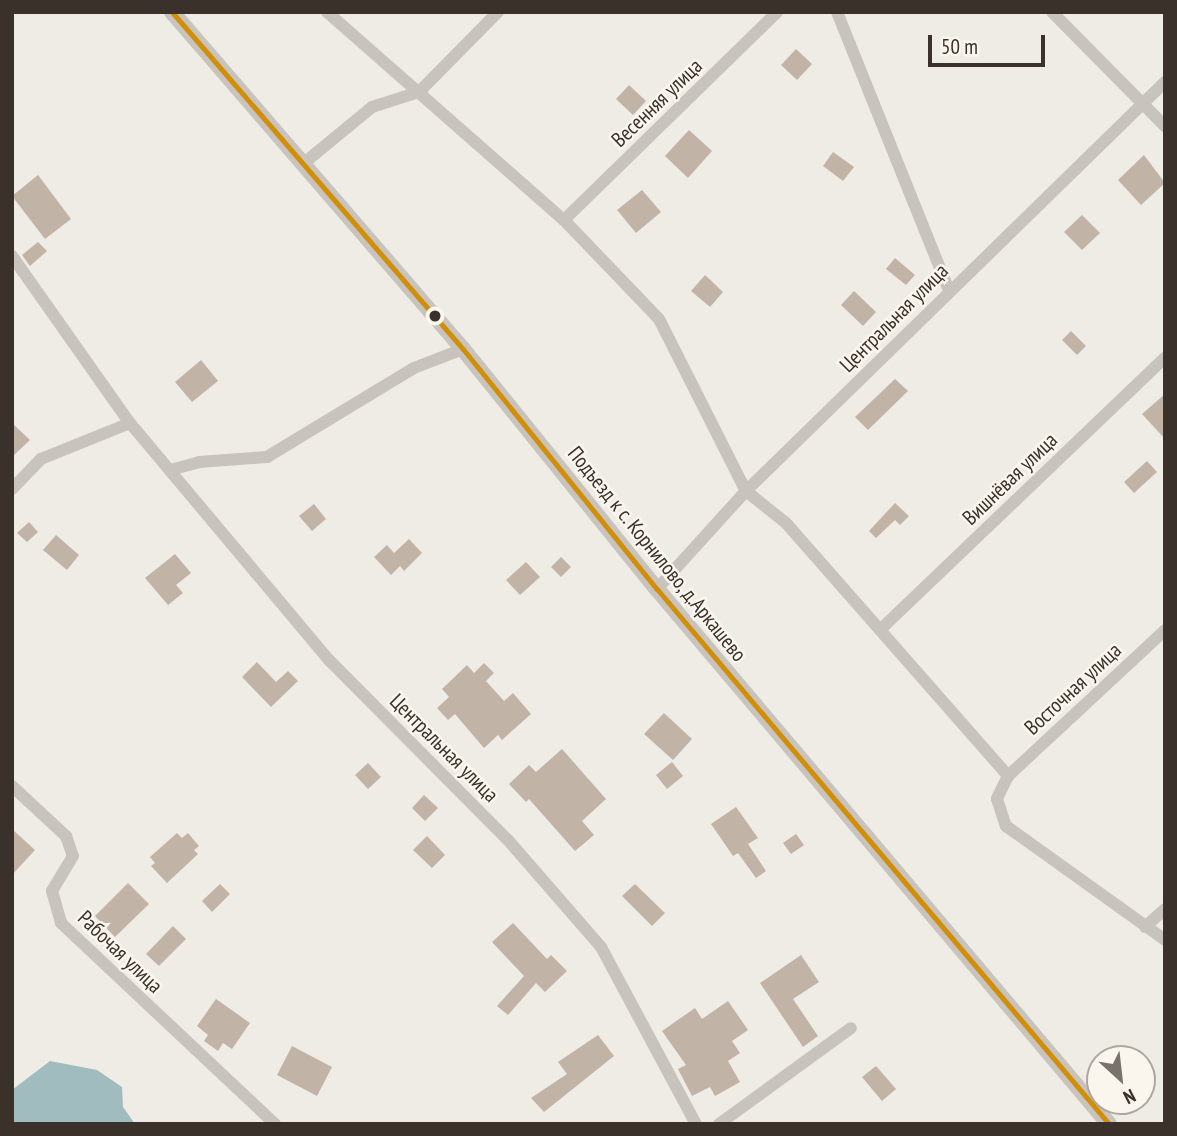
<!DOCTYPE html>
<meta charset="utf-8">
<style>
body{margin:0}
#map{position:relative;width:1177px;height:1136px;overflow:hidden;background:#efece5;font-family:"PT Sans Narrow",sans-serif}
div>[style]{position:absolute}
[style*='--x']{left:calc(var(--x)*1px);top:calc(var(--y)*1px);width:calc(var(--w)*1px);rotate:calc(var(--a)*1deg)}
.water>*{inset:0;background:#a1bcbf}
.building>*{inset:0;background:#c2b3a7}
.minor>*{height:12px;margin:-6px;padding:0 6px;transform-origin:6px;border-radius:6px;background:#c8c3bd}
.tertiary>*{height:16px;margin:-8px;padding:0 8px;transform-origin:8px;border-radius:8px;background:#c8c3bd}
.bus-1>*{height:5px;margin:-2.5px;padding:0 2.5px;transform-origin:2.5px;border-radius:2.5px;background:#d18f09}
.dots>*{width:19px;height:19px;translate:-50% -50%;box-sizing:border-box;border:4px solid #faf6ed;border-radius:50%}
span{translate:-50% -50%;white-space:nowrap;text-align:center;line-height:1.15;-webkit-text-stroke:5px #faf6ed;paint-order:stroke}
.street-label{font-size:21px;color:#3a312b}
.frame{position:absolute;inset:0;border:14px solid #3a312b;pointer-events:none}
.north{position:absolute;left:1086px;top:1045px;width:70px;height:70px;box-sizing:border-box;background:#faf6ed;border:2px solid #ada79f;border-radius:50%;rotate:153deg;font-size:19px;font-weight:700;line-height:28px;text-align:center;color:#3a312b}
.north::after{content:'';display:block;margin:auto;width:24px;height:32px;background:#79726c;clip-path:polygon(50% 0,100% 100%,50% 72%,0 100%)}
.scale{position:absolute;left:928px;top:35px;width:117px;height:32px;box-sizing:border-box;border:4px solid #3a312b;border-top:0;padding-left:9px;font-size:21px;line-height:24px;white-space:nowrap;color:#3a312b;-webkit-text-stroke:5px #faf6ed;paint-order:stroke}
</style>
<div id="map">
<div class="water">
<div style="clip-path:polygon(50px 1061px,97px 1070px,122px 1087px,123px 1107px,135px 1124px,12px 1124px,12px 1090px)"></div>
</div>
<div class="building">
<div style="clip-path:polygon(796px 49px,812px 64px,797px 80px,781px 65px)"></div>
<div style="clip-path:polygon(629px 85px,646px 101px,633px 115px,616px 99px)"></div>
<div style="clip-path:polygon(689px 130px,712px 151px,688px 178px,665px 156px)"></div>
<div style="clip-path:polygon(833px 152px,854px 167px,843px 181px,823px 166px)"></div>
<div style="clip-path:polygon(1144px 155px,1165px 183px,1141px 205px,1118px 180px)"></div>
<div style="clip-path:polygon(38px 175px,71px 219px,45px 239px,12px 196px)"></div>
<div style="clip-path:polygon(642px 190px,661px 212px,636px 233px,617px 210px)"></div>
<div style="clip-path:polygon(1082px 215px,1100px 233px,1082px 250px,1064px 232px)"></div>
<div style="clip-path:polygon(38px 242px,47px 251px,30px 266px,22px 255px)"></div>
<div style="clip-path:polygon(895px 258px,915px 275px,906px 285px,886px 269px)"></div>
<div style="clip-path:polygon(705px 275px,723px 292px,710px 307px,691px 291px)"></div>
<div style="clip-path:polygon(854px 291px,876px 312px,863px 326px,841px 305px)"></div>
<div style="clip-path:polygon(1071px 331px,1086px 346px,1077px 355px,1062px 340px)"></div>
<div style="clip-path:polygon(201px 360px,218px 381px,192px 402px,175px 382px)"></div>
<div style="clip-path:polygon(895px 379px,908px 391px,868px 430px,855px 417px)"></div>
<div style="clip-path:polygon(1165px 394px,1165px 439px,1142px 414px)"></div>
<div style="clip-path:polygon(12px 423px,30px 440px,12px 457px)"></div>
<div style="clip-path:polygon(1147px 461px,1157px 472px,1134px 493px,1124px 482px)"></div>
<div style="clip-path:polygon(895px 503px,909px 516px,900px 525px,895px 520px,876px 538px,869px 531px)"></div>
<div style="clip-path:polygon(314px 504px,326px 519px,312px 531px,299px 516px)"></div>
<div style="clip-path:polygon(29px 522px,38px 532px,27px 542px,17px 533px)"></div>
<div style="clip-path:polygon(56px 535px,79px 555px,67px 570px,43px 550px)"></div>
<div style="clip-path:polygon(409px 539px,422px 553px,404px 571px,400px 566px,391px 575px,374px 557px,387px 545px,394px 553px)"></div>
<div style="clip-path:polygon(175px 554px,191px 573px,176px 585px,183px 593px,168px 605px,145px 578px)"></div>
<div style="clip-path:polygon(561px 557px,571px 567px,561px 577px,551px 567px)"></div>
<div style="clip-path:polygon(526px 562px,540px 577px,520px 595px,506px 580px)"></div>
<div style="clip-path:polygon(257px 662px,276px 682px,288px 671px,298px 681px,271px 707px,242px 677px)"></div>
<div style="clip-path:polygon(484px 663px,494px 673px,486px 681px,504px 701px,513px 693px,531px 714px,502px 740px,498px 735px,484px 748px,455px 714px,448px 720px,437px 708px,449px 697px,442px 689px,467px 665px,474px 673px)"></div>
<div style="clip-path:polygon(664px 713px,692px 739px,673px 760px,644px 734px)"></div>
<div style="clip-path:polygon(562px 749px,606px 799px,582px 821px,594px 835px,575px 851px,529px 799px,526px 802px,509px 784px,529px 765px,536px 772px)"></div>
<div style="clip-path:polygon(672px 762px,683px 776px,667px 789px,656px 775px)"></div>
<div style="clip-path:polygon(368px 763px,381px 777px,368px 789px,355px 775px)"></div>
<div style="clip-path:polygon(424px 795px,438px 808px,425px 821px,412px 808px)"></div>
<div style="clip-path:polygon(736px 807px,758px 838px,748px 844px,766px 871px,756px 878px,738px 853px,733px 856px,711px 824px)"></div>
<div style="clip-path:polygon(12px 829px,35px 850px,12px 875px)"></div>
<div style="clip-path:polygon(177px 833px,182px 838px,188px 833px,199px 846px,194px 850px,198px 854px,167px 883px,151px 866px,155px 863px,150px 857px)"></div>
<div style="clip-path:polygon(796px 834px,804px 845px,791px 854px,783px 843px)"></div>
<div style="clip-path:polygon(427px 836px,445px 855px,432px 868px,413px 850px)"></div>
<div style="clip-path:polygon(128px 883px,149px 904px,115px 937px,95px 916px)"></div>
<div style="clip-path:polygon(220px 884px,230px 894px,212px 912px,202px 901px)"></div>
<div style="clip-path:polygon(635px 884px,665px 913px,652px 926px,622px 896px)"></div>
<div style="clip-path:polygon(513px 923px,547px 959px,551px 955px,567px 971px,545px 992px,536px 983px,508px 1015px,497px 1006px,524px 976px,492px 942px)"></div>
<div style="clip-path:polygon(173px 926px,186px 939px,159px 966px,146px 954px)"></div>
<div style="clip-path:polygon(801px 955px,819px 982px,793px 999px,818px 1036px,803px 1047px,760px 983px)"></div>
<div style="clip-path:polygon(216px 999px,250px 1023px,232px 1049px,223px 1043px,218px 1051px,204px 1041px,208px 1035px,197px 1026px)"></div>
<div style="clip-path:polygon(728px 1001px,748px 1030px,732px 1041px,740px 1053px,728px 1061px,740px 1082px,715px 1096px,710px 1087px,692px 1096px,678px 1069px,686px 1065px,662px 1031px,695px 1008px,702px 1019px)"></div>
<div style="clip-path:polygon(598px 1035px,614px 1056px,544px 1112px,531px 1098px,567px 1074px,558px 1062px)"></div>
<div style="clip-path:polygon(292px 1046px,332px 1067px,317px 1096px,277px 1075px)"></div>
<div style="clip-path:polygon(876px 1066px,896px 1089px,882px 1101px,862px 1077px)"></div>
</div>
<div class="minor">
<div style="--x:327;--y:12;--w:315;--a:41.3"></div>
<div style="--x:564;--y:220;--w:137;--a:46.2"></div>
<div style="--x:659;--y:319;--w:193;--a:63.2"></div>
<div style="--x:746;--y:491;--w:51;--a:38.7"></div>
<div style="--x:786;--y:523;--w:337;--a:48.7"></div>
<div style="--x:1008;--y:776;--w:25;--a:116"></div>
<div style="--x:997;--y:799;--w:28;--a:72"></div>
<div style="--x:1006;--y:826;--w:196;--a:35.6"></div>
<div style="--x:837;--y:12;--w:301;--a:68.1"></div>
<div style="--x:1052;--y:12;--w:161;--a:45.3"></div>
<div style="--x:304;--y:163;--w:88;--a:-39.5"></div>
<div style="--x:372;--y:107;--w:49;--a:-17.7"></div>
<div style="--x:419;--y:92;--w:112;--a:-45.4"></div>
<div style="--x:564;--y:220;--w:298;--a:-44.3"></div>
<div style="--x:12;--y:256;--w:204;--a:54.8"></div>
<div style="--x:130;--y:423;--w:311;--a:50"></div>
<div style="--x:330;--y:661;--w:252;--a:45.2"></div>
<div style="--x:508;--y:840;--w:142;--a:49"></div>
<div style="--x:601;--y:947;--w:201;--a:61.8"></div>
<div style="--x:170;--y:470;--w:30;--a:-15"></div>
<div style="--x:199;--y:462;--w:68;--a:-4.2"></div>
<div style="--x:267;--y:457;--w:172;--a:-31.2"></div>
<div style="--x:414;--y:368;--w:53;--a:-21.2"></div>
<div style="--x:12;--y:489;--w:42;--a:-46"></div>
<div style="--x:41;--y:459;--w:96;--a:-22"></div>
<div style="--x:657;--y:589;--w:132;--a:-47.8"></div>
<div style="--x:746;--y:491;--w:586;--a:-44.31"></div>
<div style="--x:882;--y:628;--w:391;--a:-43.7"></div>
<div style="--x:1008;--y:776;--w:214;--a:-42.9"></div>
<div style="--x:12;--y:786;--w:74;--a:42.8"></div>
<div style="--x:66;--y:836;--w:21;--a:71"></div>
<div style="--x:73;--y:856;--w:41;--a:121"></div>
<div style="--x:52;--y:891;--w:33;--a:74"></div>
<div style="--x:61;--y:923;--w:294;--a:43.2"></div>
<div style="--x:1145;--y:927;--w:27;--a:-42"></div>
<div style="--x:719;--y:1124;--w:163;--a:-36"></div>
</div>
<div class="tertiary">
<div style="--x:172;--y:12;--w:445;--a:49.2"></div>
<div style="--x:463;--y:349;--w:309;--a:51.1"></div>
<div style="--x:657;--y:589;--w:700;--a:49.81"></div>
</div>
<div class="bus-1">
<div style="--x:172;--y:12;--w:445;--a:49.2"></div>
<div style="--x:463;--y:349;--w:309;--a:51.1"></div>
<div style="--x:657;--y:589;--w:700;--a:49.81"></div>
</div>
<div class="dots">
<div style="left:435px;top:316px;background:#3a312b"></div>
</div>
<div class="street-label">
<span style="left:657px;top:103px;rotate:-44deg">Весенняя улица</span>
<span style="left:894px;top:318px;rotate:-45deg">Центральная улица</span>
<span style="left:1010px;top:479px;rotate:-44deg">Вишнёвая улица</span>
<span style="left:657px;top:554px;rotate:51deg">Подъезд к с. Корнилово, д.Аркашево</span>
<span style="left:1073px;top:689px;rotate:-43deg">Восточная улица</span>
<span style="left:444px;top:748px;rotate:45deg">Центральная улица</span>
<span style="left:120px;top:952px;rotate:44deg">Рабочая улица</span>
</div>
<div class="frame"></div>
<div class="north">N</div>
<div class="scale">50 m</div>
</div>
